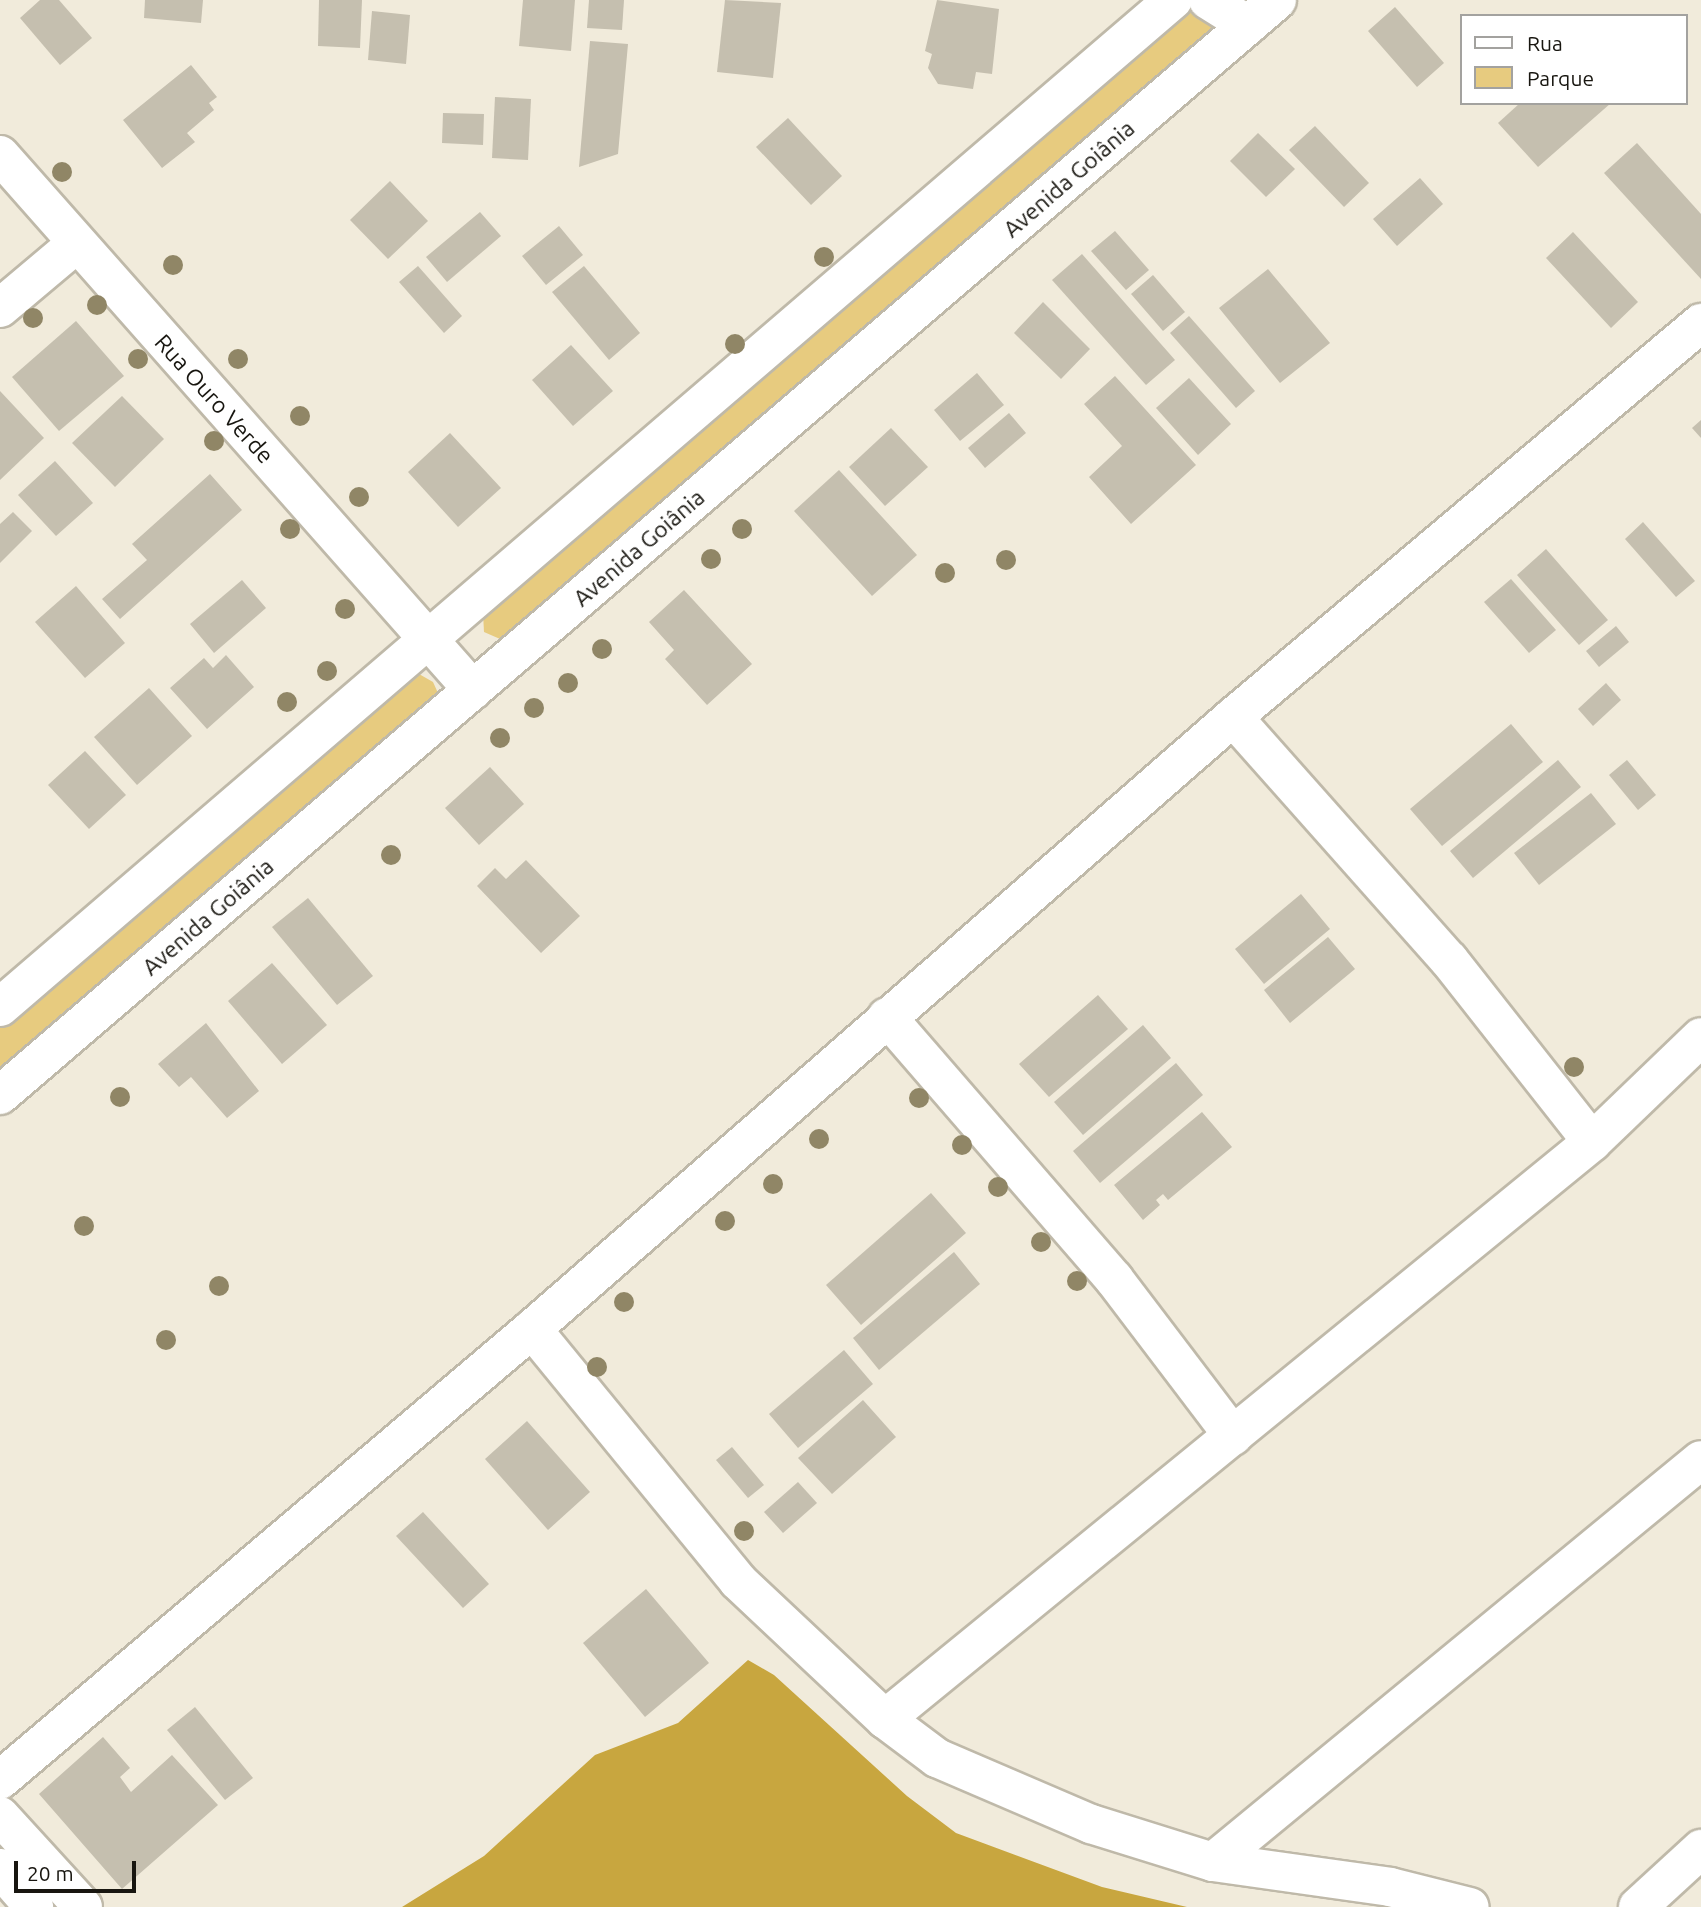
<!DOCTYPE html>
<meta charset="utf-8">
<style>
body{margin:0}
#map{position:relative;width:1701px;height:1907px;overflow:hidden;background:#f1ebdb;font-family:Ubuntu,sans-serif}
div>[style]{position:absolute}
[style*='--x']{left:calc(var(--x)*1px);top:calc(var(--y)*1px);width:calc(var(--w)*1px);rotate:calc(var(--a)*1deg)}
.green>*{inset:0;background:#e7cb7f}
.forest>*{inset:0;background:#c8a63f}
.building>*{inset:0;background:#c5bfaf}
.roads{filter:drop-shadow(2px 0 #bfb9a9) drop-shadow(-2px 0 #bfb9a9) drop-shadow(0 2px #bfb9a9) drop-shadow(0 -2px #bfb9a9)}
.minor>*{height:38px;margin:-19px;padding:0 19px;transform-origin:19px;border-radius:19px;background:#fff}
.trees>*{width:20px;height:20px;margin:-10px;border-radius:50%;background:#908666}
span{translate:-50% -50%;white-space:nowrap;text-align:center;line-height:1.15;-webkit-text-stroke:5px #fff;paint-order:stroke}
.street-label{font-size:23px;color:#181610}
.legend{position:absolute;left:1460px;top:14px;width:228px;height:91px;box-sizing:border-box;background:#fff;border:2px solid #a3a29f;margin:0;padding:9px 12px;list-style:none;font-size:21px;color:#181610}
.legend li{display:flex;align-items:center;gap:14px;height:35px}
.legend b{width:35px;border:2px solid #a3a29f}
.scale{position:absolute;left:14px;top:1861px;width:122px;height:32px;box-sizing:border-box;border:4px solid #181610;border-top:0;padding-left:9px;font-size:21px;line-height:24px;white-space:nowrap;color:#181610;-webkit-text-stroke:5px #fff;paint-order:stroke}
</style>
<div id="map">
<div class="green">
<div style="clip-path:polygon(1195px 9px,1215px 23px,1216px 31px,507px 642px,484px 632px,483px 613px,1186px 12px)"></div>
<div style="clip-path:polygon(419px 674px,433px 682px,438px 693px,436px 705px,0 1075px,0 1028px)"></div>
</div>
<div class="forest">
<div style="clip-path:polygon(748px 1660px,774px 1675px,907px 1796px,956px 1833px,1102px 1887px,1187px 1907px,402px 1907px,484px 1856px,595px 1755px,678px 1723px)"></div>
</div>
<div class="building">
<div style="clip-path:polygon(40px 0,59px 0,92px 38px,60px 65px,20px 18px)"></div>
<div style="clip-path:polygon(145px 0,203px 0,201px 23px,144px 18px)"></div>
<div style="clip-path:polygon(319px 0,362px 0,360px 48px,318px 46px)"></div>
<div style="clip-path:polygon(523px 0,575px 0,571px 51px,519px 46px)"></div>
<div style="clip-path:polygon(589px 0,624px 0,622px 30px,587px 28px)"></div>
<div style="clip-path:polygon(725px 0,781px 3px,773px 78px,717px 72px)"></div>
<div style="clip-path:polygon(937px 0,999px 9px,992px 74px,976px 72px,973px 89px,938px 84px,928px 68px,932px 54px,925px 51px)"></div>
<div style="clip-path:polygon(1395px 7px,1444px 63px,1417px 87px,1368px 31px)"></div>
<div style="clip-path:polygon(372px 11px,410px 15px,406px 64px,368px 60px)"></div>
<div style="clip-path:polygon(590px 41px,628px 44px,618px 154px,579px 167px)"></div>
<div style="clip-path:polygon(191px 65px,217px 97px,209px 103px,214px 110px,187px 133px,195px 142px,162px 168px,123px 120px)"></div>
<div style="clip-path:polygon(495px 97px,531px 99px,528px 160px,492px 158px)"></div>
<div style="clip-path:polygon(1520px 103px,1611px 103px,1538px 167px,1498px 123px)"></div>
<div style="clip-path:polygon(443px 113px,484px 114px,483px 145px,442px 143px)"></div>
<div style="clip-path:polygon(788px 118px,842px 176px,811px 205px,756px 147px)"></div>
<div style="clip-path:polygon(1315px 126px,1369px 183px,1344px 207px,1289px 150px)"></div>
<div style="clip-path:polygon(1258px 133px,1295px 169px,1266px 197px,1230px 161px)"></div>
<div style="clip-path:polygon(1637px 143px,1701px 214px,1701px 279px,1604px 173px)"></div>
<div style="clip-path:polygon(1420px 178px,1443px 204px,1397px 246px,1373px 219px)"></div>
<div style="clip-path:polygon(390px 181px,428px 221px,388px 259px,350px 220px)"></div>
<div style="clip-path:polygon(480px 212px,501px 236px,447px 282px,426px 257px)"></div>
<div style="clip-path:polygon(559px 226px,583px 255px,546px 285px,522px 256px)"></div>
<div style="clip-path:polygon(1115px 231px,1149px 270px,1126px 290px,1091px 251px)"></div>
<div style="clip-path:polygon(1573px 232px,1638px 302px,1611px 328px,1546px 258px)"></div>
<div style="clip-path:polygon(1082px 254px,1175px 360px,1146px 385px,1052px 280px)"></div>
<div style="clip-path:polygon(418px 266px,462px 316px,444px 333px,399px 282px)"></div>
<div style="clip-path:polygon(584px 266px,640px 333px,609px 360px,552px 292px)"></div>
<div style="clip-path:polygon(1268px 269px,1330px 343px,1280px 383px,1219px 308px)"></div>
<div style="clip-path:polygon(1153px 275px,1185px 312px,1163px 331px,1131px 294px)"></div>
<div style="clip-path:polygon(1043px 302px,1090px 349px,1061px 379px,1014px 333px)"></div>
<div style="clip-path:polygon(1189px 316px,1255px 391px,1236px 408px,1170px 333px)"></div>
<div style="clip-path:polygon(76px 321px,124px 376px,59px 431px,12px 377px)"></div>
<div style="clip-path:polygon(571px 345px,613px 391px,573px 426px,532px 380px)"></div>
<div style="clip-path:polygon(977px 373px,1004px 405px,960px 441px,934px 410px)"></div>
<div style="clip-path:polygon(1115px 376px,1196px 465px,1131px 524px,1089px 477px,1122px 446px,1084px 404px)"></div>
<div style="clip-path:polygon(1189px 378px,1231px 424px,1198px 455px,1156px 408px)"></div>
<div style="clip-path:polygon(0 391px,44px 438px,0 480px)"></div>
<div style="clip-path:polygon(122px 396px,164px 439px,115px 487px,72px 443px)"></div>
<div style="clip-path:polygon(1009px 413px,1026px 433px,985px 468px,968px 448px)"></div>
<div style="clip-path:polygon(1701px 420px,1701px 438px,1692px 428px)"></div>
<div style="clip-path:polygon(891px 428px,928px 467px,885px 506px,849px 467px)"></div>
<div style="clip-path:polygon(450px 433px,501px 488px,458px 527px,408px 472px)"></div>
<div style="clip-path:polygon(55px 461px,93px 503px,56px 536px,18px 495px)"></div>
<div style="clip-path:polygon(839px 470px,917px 555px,872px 596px,794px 511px)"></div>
<div style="clip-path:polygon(210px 474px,242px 510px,120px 619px,102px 599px,147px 560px,132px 544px)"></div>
<div style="clip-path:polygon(13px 512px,32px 531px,0 563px,0 524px)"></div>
<div style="clip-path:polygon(1643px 522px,1695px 581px,1676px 597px,1625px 539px)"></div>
<div style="clip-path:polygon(1546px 549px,1608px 620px,1579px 645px,1517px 575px)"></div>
<div style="clip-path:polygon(1511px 579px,1556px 630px,1529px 653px,1484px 602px)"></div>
<div style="clip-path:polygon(242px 580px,266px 608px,214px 653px,190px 624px)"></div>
<div style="clip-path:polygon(76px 586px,125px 643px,85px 678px,35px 622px)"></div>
<div style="clip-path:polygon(684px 590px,752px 664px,707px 705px,665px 659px,674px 650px,649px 622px)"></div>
<div style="clip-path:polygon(1616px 626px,1629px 642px,1599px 667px,1586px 651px)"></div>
<div style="clip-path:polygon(226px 655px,254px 687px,207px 729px,170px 688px,204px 658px,213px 668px)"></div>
<div style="clip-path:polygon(1606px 683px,1621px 700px,1593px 726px,1578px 709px)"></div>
<div style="clip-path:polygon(149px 688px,192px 736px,137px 785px,94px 737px)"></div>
<div style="clip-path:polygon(1511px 724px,1543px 762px,1442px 846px,1410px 809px)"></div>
<div style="clip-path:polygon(85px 751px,126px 795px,89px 829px,48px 785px)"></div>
<div style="clip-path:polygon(1558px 760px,1581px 787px,1473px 878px,1450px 851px)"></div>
<div style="clip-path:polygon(1627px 760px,1656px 795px,1638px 810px,1609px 775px)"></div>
<div style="clip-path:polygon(490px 767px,524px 804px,479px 845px,445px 808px)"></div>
<div style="clip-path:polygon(1591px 793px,1616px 824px,1539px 885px,1514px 853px)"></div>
<div style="clip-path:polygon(526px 860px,580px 916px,541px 953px,477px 886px,495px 868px,506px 879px)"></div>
<div style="clip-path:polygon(1301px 894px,1330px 929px,1264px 984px,1235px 949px)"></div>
<div style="clip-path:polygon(308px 898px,373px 976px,337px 1005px,272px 927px)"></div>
<div style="clip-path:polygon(1328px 937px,1355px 969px,1290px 1023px,1264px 990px)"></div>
<div style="clip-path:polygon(272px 963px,327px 1025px,282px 1064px,228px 1001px)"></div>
<div style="clip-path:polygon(1098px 995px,1128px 1029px,1049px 1097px,1019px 1064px)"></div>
<div style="clip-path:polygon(206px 1023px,259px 1091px,227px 1118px,191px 1077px,179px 1087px,158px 1064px)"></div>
<div style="clip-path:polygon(1143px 1025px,1171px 1058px,1083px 1135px,1054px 1102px)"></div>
<div style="clip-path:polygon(1176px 1063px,1203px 1095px,1100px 1183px,1073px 1151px)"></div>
<div style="clip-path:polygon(1202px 1112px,1232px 1147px,1168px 1200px,1163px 1194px,1156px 1200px,1160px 1205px,1143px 1220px,1114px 1185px)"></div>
<div style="clip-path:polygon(931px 1193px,966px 1233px,861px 1325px,826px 1285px)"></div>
<div style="clip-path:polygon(954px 1252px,980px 1284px,879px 1370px,853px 1338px)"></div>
<div style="clip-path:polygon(844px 1350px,873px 1384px,798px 1448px,769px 1414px)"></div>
<div style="clip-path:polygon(863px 1400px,896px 1437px,832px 1494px,798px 1458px)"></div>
<div style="clip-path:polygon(527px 1421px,590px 1492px,548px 1530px,485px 1459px)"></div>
<div style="clip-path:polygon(732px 1447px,764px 1485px,748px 1498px,716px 1460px)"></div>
<div style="clip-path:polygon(798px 1482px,817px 1503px,783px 1533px,764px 1512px)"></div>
<div style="clip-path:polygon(423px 1512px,489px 1584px,463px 1608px,396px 1536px)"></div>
<div style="clip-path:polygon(646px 1589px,709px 1663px,645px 1717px,583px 1643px)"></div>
<div style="clip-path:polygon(195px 1707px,253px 1778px,225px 1800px,167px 1730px)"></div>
<div style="clip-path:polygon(103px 1737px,130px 1768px,120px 1777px,131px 1792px,172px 1755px,218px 1805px,122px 1889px,39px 1794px)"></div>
</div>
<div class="roads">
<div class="minor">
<div style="--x:1208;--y:0;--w:47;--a:32"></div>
<div style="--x:0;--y:155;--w:714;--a:48.52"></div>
<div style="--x:0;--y:308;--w:99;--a:-40.1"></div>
<div style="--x:1233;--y:717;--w:325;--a:48.4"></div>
<div style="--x:1449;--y:960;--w:231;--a:51.8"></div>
<div style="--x:0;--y:1007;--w:1546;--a:-40.65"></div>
<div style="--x:887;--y:1017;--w:347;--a:49.1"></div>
<div style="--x:1114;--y:1279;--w:197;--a:52.8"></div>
<div style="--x:0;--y:1095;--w:1682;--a:-40.61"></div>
<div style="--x:532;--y:1329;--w:325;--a:50.7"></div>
<div style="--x:738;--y:1581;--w:202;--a:43.2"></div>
<div style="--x:885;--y:1719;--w:65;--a:36.9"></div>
<div style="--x:937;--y:1758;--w:168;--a:23.2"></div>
<div style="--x:1091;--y:1824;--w:128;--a:17.3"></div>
<div style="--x:1213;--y:1862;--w:179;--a:8"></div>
<div style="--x:1390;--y:1887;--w:82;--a:14"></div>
<div style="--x:885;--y:1719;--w:913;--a:-39.22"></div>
<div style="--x:1592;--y:1142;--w:151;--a:-43.9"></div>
<div style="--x:0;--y:1780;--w:697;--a:-40.29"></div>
<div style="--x:532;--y:1329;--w:931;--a:-41.12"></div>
<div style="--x:1233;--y:717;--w:612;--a:-40.09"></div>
<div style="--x:0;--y:1816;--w:123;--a:47.6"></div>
<div style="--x:1213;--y:1862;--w:632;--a:-39.48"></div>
<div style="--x:0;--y:1868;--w:52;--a:48.9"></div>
<div style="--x:1638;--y:1907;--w:86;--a:-42.6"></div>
</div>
</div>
<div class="trees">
<div style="left:62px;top:172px"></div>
<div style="left:824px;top:257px"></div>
<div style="left:173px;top:265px"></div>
<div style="left:97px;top:305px"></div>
<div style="left:33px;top:318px"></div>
<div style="left:735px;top:344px"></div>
<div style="left:138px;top:359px"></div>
<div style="left:238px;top:359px"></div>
<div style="left:300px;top:416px"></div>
<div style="left:214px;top:441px"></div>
<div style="left:359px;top:497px"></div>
<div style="left:290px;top:529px"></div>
<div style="left:742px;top:529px"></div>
<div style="left:711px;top:559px"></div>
<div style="left:1006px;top:560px"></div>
<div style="left:945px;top:573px"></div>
<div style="left:345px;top:609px"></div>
<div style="left:602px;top:649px"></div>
<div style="left:327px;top:671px"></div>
<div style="left:568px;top:683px"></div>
<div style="left:287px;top:702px"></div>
<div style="left:534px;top:708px"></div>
<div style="left:500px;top:738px"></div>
<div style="left:391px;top:855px"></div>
<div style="left:1574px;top:1067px"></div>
<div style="left:120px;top:1097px"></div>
<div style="left:919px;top:1098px"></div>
<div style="left:819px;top:1139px"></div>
<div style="left:962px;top:1145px"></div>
<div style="left:773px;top:1184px"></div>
<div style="left:998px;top:1187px"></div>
<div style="left:725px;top:1221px"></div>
<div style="left:84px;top:1226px"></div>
<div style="left:1041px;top:1242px"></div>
<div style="left:1077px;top:1281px"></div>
<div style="left:219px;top:1286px"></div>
<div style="left:624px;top:1302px"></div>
<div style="left:166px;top:1340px"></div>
<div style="left:597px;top:1367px"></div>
<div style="left:744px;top:1531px"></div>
</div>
<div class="street-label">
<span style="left:1069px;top:179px;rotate:-41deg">Avenida Goiânia</span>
<span style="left:214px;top:399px;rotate:48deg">Rua Ouro Verde</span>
<span style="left:639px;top:548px;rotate:-41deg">Avenida Goiânia</span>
<span style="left:208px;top:917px;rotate:-41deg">Avenida Goiânia</span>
</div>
<ul class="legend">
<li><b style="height:9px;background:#fff"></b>Rua</li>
<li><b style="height:19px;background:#e7cb7f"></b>Parque</li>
</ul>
<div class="scale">20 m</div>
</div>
